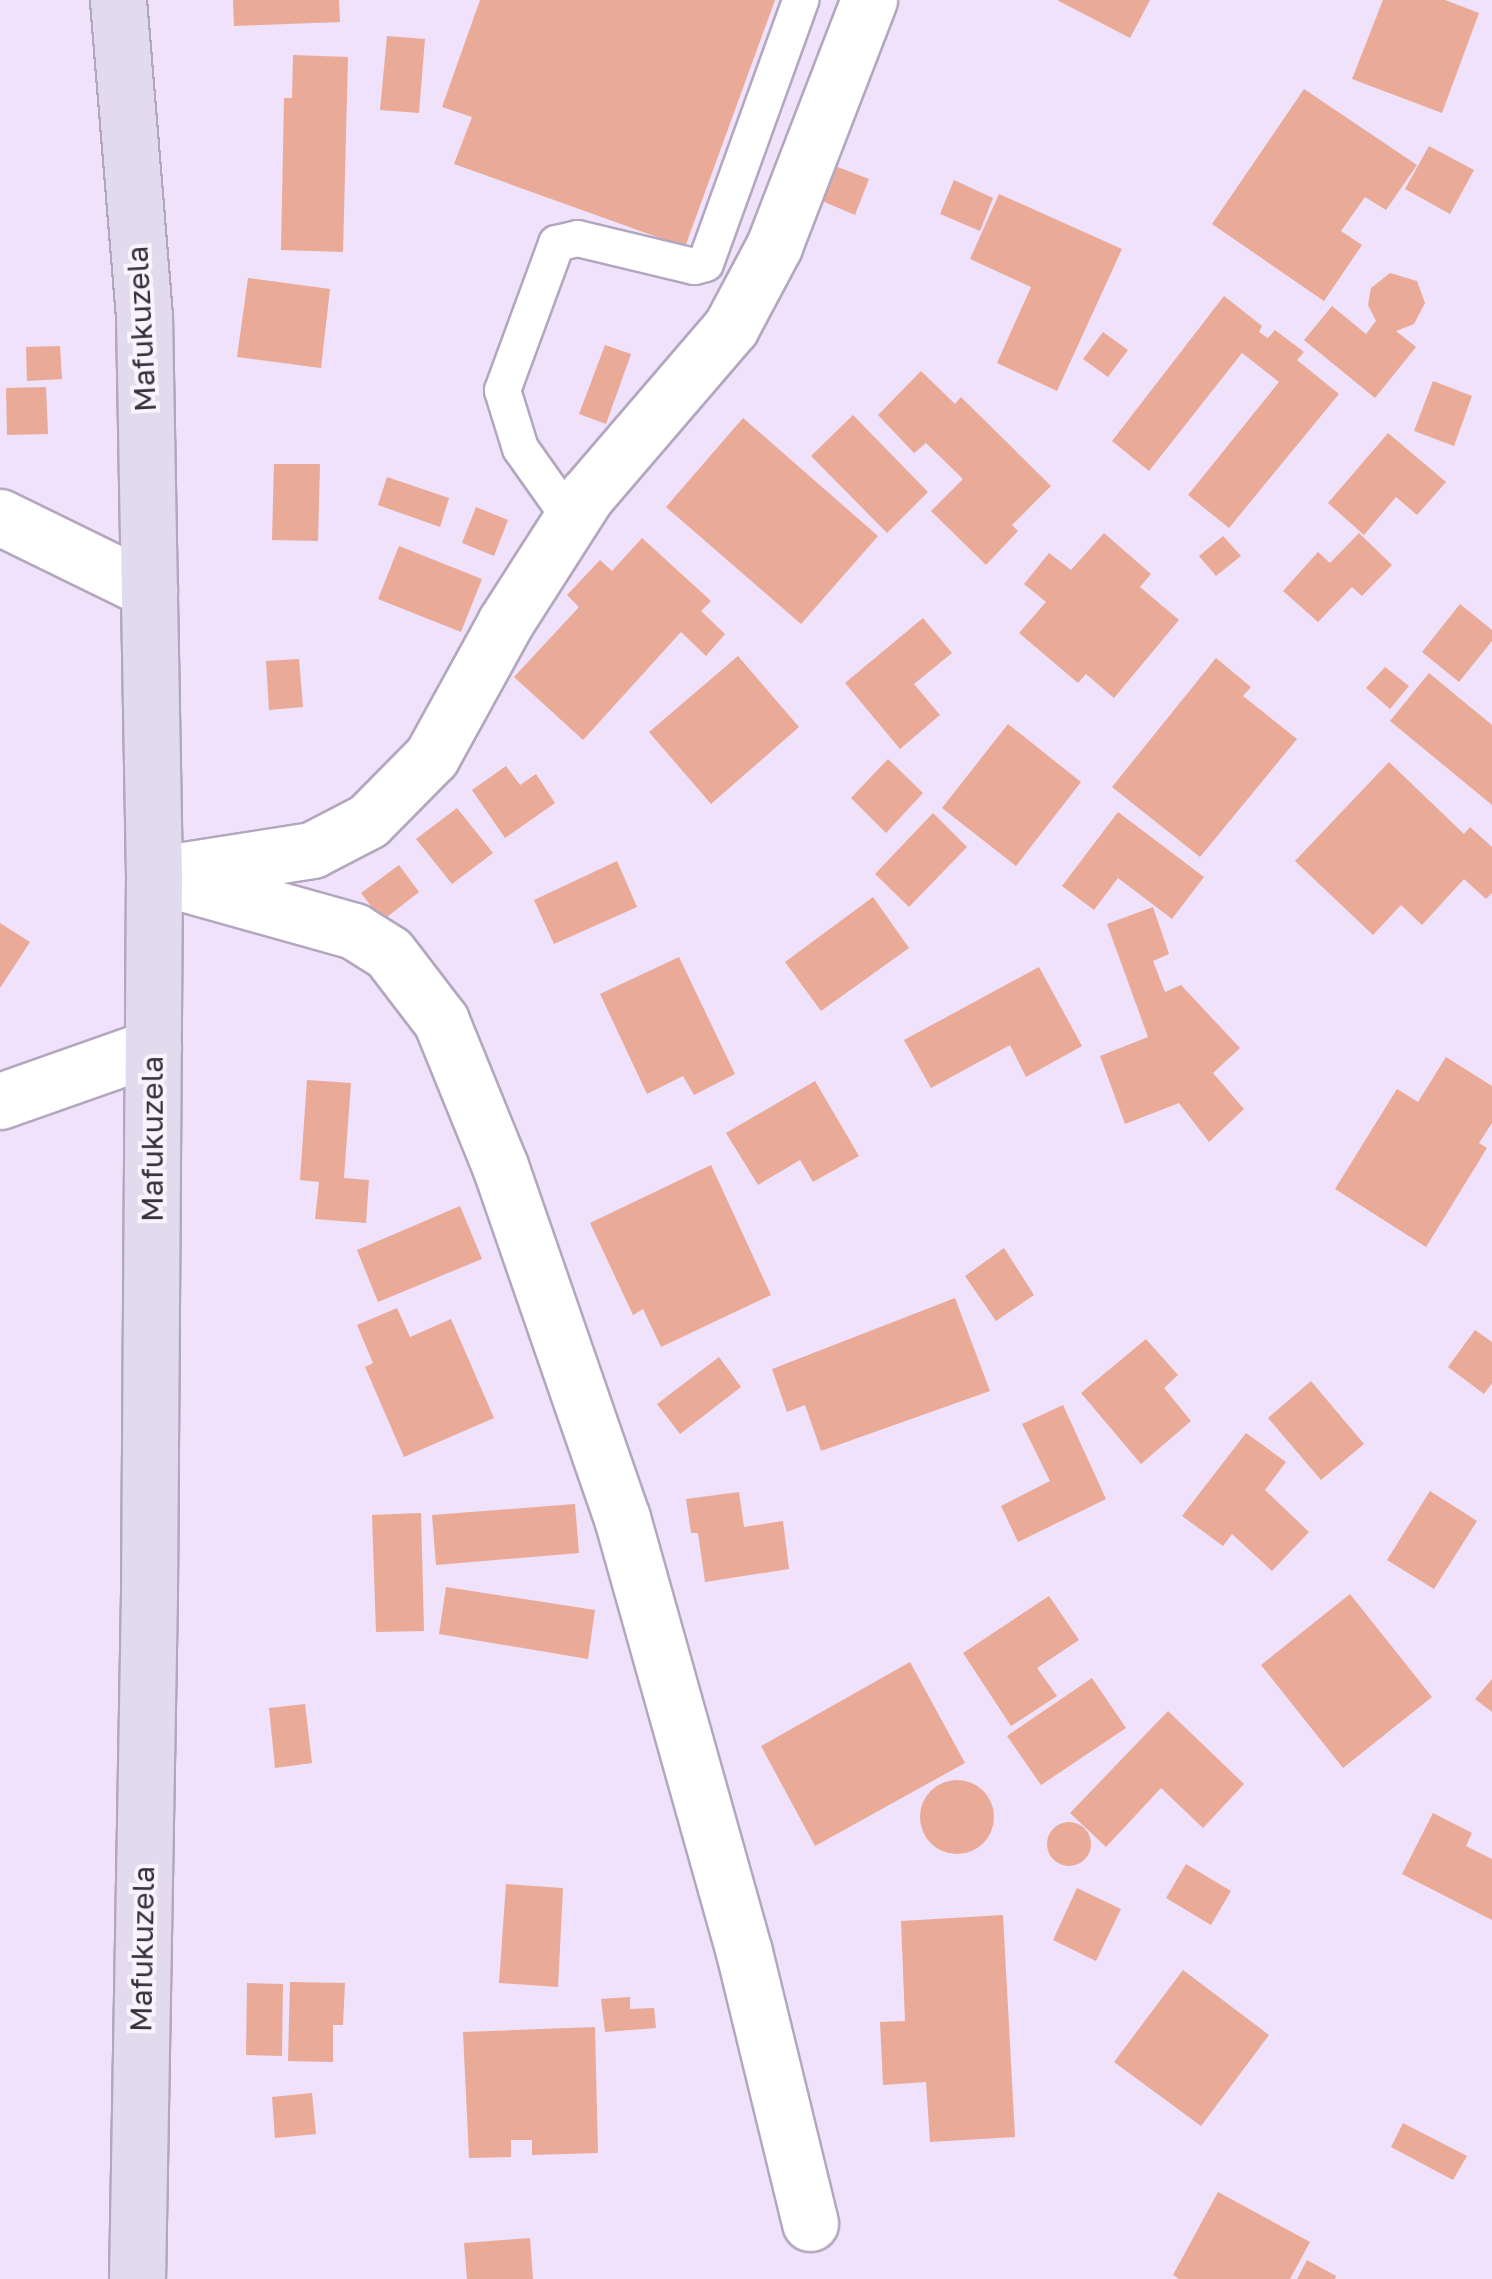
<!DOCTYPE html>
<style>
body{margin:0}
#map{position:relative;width:1492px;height:2279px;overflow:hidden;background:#efe2fa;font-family:"Golos Text",sans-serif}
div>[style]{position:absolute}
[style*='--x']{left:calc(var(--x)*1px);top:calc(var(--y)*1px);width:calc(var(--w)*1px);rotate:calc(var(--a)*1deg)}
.building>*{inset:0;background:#eaaa98}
.round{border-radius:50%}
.roads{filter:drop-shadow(2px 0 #b3a7be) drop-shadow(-2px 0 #b3a7be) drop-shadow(0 2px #b3a7be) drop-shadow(0 -2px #b3a7be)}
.lane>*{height:35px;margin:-17.5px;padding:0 17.5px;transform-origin:17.5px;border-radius:17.5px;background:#fff}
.street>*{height:55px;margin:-27.5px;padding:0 27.5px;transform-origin:27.5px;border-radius:27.5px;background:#fff}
.secondary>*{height:55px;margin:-27.5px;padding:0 27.5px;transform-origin:27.5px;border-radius:27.5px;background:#e2dbee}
span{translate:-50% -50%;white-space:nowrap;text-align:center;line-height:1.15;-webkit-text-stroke:8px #f8f3fc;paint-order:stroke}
.street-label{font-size:30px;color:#36313a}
</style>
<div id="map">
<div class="building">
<div style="clip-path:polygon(233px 0,339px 0,340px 22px,234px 26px)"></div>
<div style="clip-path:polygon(480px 0,775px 0,685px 247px,454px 164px,472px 117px,442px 107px)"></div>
<div style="clip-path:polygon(1057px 0,1150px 0,1130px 38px)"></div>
<div style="clip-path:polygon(1383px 0,1445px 0,1479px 13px,1442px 113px,1352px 79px)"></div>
<div style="clip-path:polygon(387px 36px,425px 39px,419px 113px,380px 110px)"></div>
<div style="clip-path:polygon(293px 55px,348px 57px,343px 252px,281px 250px,284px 98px,292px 98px)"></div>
<div style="clip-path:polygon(1304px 89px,1417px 165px,1386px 210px,1365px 197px,1341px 231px,1362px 245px,1324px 301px,1212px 224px)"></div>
<div style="clip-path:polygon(1429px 146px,1474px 170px,1450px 214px,1405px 189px)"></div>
<div style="clip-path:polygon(835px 166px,869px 179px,855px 215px,822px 201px)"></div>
<div style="clip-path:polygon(954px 180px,993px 198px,980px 231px,940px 214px)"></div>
<div style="clip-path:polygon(999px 194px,1122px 249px,1057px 391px,997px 363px,1031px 287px,970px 259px)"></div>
<div style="clip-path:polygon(1390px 273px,1417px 281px,1425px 303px,1414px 324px,1396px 331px,1416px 347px,1375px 398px,1304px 340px,1332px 306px,1366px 334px,1376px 321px,1368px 305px,1371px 288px)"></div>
<div style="clip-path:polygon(248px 278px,330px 289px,321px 368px,237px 357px)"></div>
<div style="clip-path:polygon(1224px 296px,1262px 326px,1259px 332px,1268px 338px,1275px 330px,1304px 352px,1297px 360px,1339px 394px,1229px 528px,1188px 495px,1279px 382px,1242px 353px,1149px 471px,1112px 441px)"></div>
<div style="clip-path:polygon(1103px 332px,1128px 350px,1108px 377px,1083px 359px)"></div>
<div style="clip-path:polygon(605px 345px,631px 354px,606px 424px,579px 414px)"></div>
<div style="clip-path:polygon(60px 346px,62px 379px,27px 381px,26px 347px)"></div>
<div style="clip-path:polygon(921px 371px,955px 404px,961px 397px,1051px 486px,1012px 525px,1018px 531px,986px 565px,931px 511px,963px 479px,926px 443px,914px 453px,878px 415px)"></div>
<div style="clip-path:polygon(1433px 381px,1472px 396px,1454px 446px,1414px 431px)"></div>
<div style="clip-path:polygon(46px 387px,48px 434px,7px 435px,6px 388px)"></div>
<div style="clip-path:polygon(853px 415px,928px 492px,887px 533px,811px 456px)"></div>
<div style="clip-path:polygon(743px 418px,878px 536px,801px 624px,666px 507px)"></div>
<div style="clip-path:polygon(1388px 433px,1446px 482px,1417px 515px,1396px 497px,1364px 535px,1328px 503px)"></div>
<div style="clip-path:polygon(274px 464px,320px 464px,318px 541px,272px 540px)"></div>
<div style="clip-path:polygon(387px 477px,449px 498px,440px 527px,378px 505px)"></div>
<div style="clip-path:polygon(476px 507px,508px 520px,494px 556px,462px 543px)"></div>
<div style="clip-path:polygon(1104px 533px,1151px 574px,1140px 587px,1179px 620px,1114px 698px,1086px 674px,1078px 683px,1019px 633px,1046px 602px,1024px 584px,1049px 553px,1071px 570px)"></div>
<div style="clip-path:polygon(1359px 533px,1392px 565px,1362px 596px,1352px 587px,1318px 622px,1283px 591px,1318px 552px,1330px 563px)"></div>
<div style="clip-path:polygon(1223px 536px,1241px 556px,1216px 576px,1199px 556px)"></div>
<div style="clip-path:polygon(642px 538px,711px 601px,701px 611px,725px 634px,706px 656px,681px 632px,583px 740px,514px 677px,579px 607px,567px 595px,600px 560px,612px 571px)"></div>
<div style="clip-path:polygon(399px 546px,482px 579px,461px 632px,378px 599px)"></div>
<div style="clip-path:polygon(1460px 604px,1492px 630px,1492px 641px,1459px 682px,1422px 652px)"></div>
<div style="clip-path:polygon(923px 618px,952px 653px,914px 684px,940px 715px,900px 749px,845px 683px)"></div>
<div style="clip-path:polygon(738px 656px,799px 727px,711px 804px,649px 732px)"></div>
<div style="clip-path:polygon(1216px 658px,1251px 687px,1243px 696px,1297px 739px,1200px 857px,1112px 787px)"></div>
<div style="clip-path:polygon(299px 659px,303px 707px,269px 710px,266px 661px)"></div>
<div style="clip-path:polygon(1385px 667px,1409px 686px,1390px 709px,1366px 688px)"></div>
<div style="clip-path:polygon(1429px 673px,1492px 725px,1492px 805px,1390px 721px)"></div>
<div style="clip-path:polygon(1008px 724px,1081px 782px,1016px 866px,942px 808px)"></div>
<div style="clip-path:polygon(888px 759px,923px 793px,886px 833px,851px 798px)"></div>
<div style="clip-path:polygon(1389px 762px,1464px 834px,1470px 827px,1492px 847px,1492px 893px,1486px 899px,1464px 879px,1422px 925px,1401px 905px,1373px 935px,1295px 861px)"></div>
<div style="clip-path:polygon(506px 766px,520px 785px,536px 774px,555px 803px,505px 838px,472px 790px)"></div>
<div style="clip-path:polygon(457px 808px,493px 853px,452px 884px,416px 839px)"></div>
<div style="clip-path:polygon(1118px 812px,1204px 877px,1172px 919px,1118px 878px,1094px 910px,1062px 886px)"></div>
<div style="clip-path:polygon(933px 813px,967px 847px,909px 907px,875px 874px)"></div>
<div style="clip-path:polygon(617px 861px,637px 907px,554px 944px,534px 900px)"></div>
<div style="clip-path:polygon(399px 865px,419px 892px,382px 921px,361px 893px)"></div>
<div style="clip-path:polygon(873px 897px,909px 948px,821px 1011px,785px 962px)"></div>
<div style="clip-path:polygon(1153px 907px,1169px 954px,1153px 961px,1165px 992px,1181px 985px,1240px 1048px,1213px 1073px,1244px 1109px,1209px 1142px,1179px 1103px,1125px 1124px,1100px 1056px,1148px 1037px,1107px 924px)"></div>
<div style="clip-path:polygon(0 923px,30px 942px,0 988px)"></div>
<div style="clip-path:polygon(679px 957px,735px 1074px,694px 1095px,683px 1076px,647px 1094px,600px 994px)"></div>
<div style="clip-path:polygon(1039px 967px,1082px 1046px,1026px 1077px,1010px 1045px,931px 1088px,904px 1040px)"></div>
<div style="clip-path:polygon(1446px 1057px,1492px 1086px,1492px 1123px,1479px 1143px,1487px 1148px,1426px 1247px,1335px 1189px,1397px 1089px,1418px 1102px)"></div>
<div style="clip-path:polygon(307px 1080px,351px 1083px,344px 1178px,369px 1180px,366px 1223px,315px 1219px,319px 1182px,300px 1180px)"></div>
<div style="clip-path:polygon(815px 1081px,859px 1156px,813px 1182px,800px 1160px,758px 1185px,726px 1133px)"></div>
<div style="clip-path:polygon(711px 1165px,771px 1295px,661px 1347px,643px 1309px,633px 1315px,590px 1223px)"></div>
<div style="clip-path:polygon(460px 1206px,482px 1259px,378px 1302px,357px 1250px)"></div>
<div style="clip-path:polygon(1004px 1248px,1034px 1295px,996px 1321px,965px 1276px)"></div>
<div style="clip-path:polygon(955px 1298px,990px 1391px,821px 1451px,805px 1405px,787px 1412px,772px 1369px)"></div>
<div style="clip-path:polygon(397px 1308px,410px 1337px,451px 1319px,494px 1418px,404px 1457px,365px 1367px,373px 1363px,357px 1325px)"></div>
<div style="clip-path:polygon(1475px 1330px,1492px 1342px,1492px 1383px,1484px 1394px,1448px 1367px)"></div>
<div style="clip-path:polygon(1146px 1339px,1178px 1375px,1164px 1388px,1191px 1421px,1141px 1464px,1081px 1393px)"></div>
<div style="clip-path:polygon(719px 1357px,741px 1387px,680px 1434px,657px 1404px)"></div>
<div style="clip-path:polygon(1311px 1381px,1364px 1444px,1321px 1480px,1268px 1418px)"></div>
<div style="clip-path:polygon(1063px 1405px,1106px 1499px,1018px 1542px,1001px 1506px,1050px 1481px,1022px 1424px)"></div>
<div style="clip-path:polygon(1246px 1433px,1286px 1462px,1265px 1490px,1309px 1532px,1272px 1571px,1232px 1534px,1223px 1546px,1182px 1516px)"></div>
<div style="clip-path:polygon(1430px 1491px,1477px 1521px,1434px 1589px,1387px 1560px)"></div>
<div style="clip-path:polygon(739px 1492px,744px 1527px,783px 1521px,789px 1569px,705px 1582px,698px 1533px,691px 1533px,686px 1499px)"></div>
<div style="clip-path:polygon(575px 1504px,579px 1553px,436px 1565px,432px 1515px)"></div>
<div style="clip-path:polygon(421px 1513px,424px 1631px,376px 1632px,372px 1515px)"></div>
<div style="clip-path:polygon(446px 1587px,595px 1610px,588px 1659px,439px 1634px)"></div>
<div style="clip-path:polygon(1350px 1594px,1432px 1697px,1343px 1768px,1261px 1665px)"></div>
<div style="clip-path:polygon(1049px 1596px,1079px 1640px,1037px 1668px,1057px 1696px,1011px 1726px,963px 1653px)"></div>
<div style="clip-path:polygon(910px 1662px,965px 1763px,815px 1846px,761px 1746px)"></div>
<div style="clip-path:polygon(1092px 1678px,1126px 1728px,1041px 1785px,1007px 1736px)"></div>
<div style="clip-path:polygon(1492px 1679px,1492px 1712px,1475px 1699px)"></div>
<div style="clip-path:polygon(305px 1704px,312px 1763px,275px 1768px,269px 1708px)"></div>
<div style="clip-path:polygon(1168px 1711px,1244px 1784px,1203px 1828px,1161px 1788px,1106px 1847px,1070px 1813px)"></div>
<div class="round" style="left:920px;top:1780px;width:74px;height:74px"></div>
<div style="clip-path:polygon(1433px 1813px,1472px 1833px,1466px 1846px,1492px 1859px,1492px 1920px,1402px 1874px)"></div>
<div class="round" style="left:1047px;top:1822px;width:44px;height:44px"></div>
<div style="clip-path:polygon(1186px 1864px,1231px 1891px,1211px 1925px,1166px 1898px)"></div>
<div style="clip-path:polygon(506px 1884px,563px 1888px,558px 1987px,499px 1983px)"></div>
<div style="clip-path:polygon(1077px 1888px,1121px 1909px,1096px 1961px,1053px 1940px)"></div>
<div style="clip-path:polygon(1003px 1915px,1015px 2137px,930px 2142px,926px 2082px,883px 2085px,880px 2022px,905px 2021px,901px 1921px)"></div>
<div style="clip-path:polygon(1183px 1970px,1269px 2035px,1201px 2126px,1114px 2062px)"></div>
<div style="clip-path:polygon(290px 1982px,345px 1983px,343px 2025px,333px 2025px,333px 2062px,288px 2061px)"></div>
<div style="clip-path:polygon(247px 1983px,283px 1984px,282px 2056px,246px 2055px)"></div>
<div style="clip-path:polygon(630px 1997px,630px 2009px,654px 2008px,656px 2028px,605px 2032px,601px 1999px)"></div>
<div style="clip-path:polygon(595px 2027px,598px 2153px,532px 2155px,532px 2140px,511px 2140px,511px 2157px,469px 2158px,463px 2032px)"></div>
<div style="clip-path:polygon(312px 2093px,316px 2134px,275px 2138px,272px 2097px)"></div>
<div style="clip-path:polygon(1403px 2123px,1467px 2156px,1453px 2180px,1391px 2147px)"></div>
<div style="clip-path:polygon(1218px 2192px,1310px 2242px,1290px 2279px,1179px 2279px,1173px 2275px)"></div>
<div style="clip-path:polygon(530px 2238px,533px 2279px,467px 2279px,464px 2243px)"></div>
<div style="clip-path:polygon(1307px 2260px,1336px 2276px,1335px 2279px,1297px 2279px)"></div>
</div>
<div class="roads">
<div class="lane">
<div style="--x:571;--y:520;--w:88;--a:-125.3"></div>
<div style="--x:520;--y:448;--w:61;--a:-107.2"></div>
<div style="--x:502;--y:390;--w:157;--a:-69.8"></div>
<div style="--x:556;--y:243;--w:22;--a:-13"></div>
<div style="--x:577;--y:238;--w:120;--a:13.5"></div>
<div style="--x:694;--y:266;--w:11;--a:-15"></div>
<div style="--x:705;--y:263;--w:280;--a:-70.1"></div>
</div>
<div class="street">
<div style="--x:0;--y:517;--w:166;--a:26.1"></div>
<div style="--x:172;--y:872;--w:142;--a:-8.9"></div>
<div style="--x:312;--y:850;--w:63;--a:-27.4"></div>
<div style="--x:368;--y:821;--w:91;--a:-45.4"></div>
<div style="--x:432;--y:756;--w:152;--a:-61.2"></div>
<div style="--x:505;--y:623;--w:152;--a:-57.4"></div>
<div style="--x:587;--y:495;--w:221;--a:-49.4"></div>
<div style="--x:731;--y:327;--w:92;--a:-62"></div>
<div style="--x:774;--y:246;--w:264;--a:-68.9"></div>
<div style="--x:154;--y:875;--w:208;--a:15.6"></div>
<div style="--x:354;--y:931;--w:41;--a:32.2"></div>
<div style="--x:389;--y:953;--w:86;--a:52.6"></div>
<div style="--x:441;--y:1021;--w:157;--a:67.9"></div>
<div style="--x:500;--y:1166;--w:373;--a:70.9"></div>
<div style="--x:622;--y:1518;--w:451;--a:74.3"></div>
<div style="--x:744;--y:1952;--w:279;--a:76.3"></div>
<div style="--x:0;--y:1101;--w:162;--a:-19.4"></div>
</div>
<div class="secondary">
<div style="--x:118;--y:0;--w:316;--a:85.3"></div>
<div style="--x:144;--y:315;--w:560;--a:88.98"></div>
<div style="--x:154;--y:875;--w:718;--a:90.4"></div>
<div style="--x:149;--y:1593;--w:686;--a:91"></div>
</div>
</div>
<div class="street-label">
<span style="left:141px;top:329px;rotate:-93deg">Mafukuzela</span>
<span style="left:152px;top:1139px;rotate:-90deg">Mafukuzela</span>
<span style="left:142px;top:1949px;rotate:-89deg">Mafukuzela</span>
</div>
</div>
